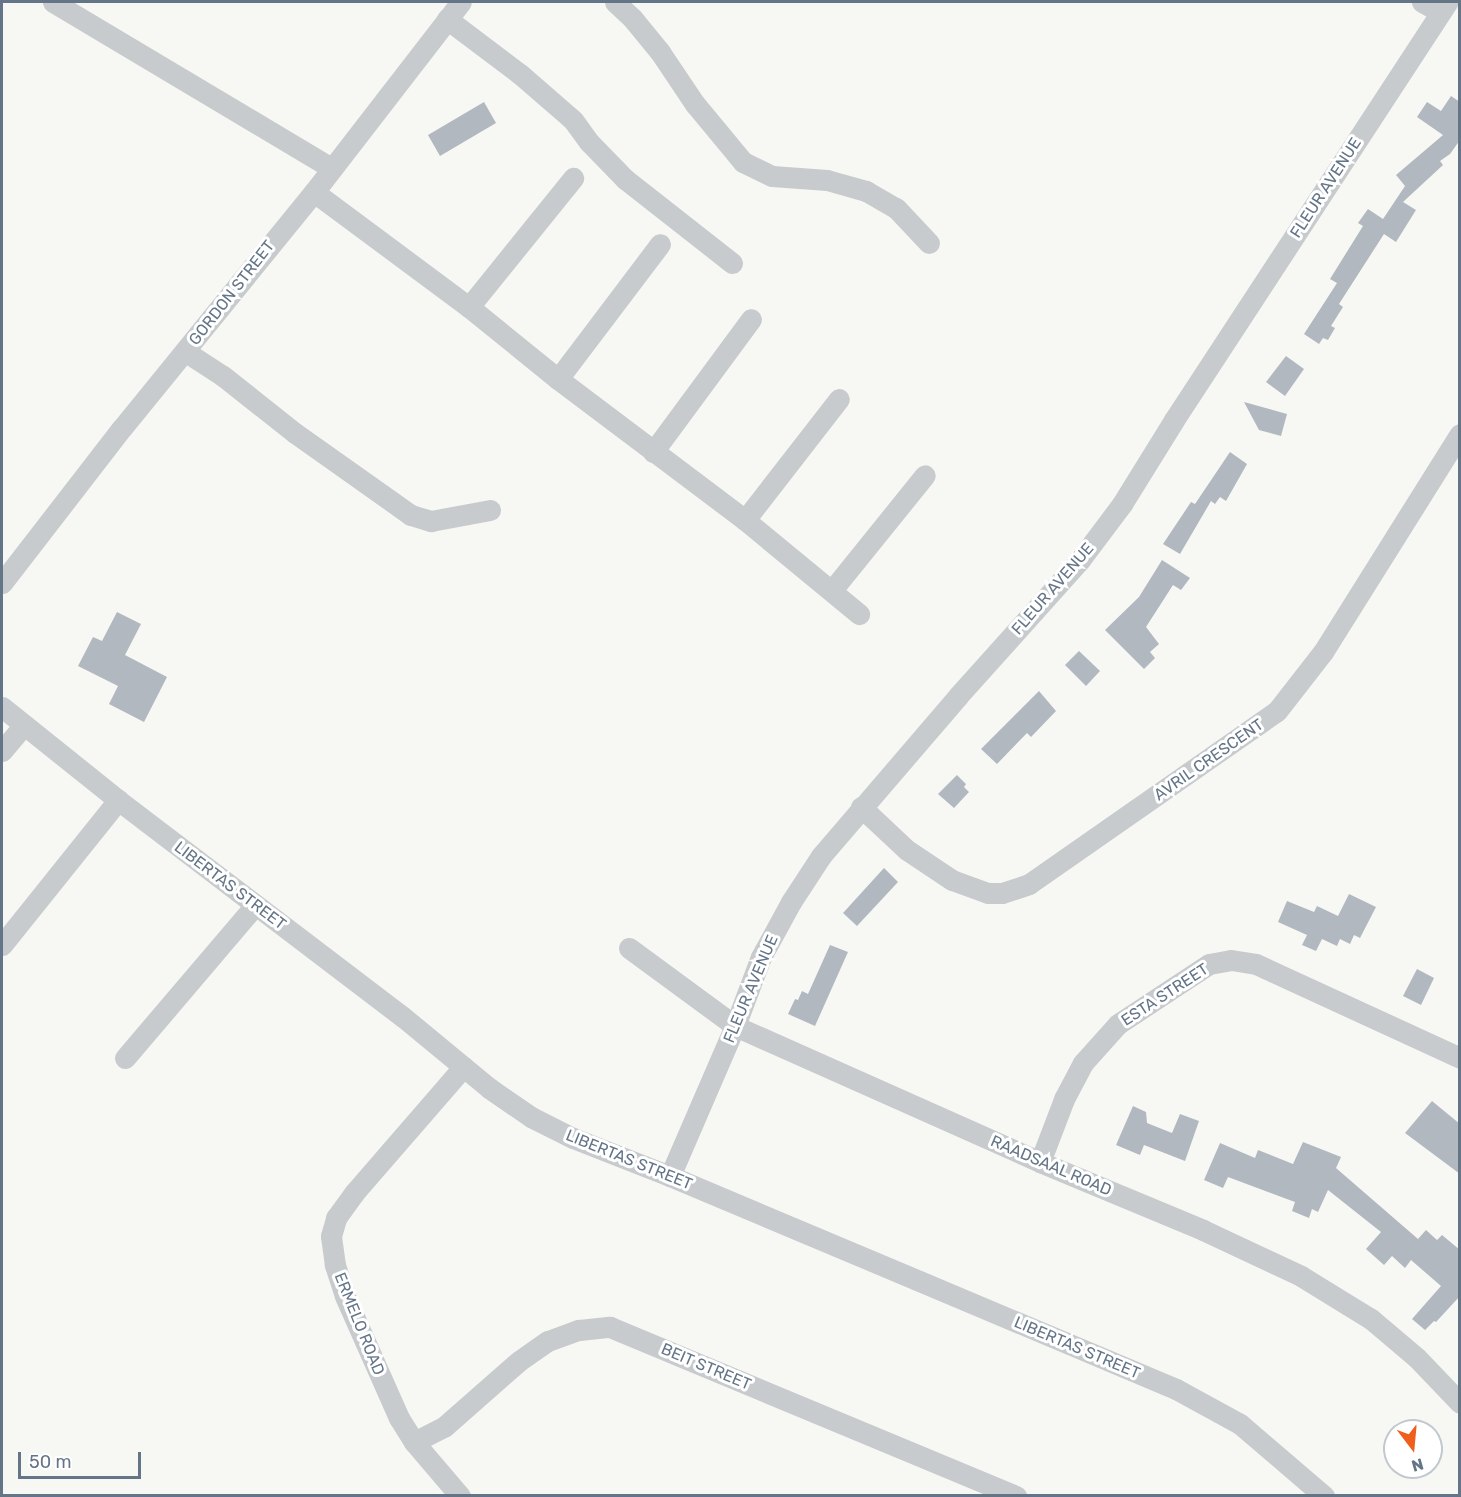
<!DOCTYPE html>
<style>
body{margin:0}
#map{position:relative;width:1461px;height:1497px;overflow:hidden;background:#f7f8f4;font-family:Rubik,sans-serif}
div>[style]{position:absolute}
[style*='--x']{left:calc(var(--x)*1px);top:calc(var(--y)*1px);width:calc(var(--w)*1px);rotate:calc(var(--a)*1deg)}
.building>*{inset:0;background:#b1b8bf}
.minor>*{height:21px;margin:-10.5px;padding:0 10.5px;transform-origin:10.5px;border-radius:10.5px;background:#c7cbce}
span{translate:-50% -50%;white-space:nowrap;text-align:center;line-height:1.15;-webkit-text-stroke:6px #fff;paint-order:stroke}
.street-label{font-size:16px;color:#647588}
.frame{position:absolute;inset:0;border:3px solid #647588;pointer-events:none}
.north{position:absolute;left:1383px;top:1419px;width:60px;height:60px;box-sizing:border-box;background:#fff;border:2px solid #c1c8cf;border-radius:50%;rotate:164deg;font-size:16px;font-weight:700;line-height:24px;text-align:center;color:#647588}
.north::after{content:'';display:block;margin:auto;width:21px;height:27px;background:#f05e1b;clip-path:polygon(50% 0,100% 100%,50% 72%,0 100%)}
.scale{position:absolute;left:18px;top:1452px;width:123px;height:27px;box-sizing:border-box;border:3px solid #647588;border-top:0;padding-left:8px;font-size:18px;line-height:21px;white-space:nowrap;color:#647588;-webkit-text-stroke:4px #fff;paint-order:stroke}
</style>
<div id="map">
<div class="building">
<div style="clip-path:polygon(1451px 96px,1460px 102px,1460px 140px,1450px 154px,1440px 161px,1443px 165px,1403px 202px,1416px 210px,1396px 242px,1384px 234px,1339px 304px,1343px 307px,1331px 326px,1335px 328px,1328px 340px,1323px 338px,1319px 344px,1304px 334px,1337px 283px,1330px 279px,1363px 226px,1358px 223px,1368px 209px,1383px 219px,1405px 186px,1396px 175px,1443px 135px,1417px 117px,1427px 102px,1441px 111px)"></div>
<div style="clip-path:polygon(484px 102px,496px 123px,440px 156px,428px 135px)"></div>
<div style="clip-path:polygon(1286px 356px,1304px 369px,1285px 396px,1266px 382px)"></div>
<div style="clip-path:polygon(1244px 402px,1287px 414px,1281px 436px,1259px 430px)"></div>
<div style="clip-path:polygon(1230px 452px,1247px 464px,1226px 501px,1220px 497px,1215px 504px,1211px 501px,1180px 554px,1163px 544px,1191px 502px,1195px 504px)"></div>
<div style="clip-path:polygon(1162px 560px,1190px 578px,1181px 590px,1173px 585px,1146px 627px,1159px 644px,1150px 652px,1155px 658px,1144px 669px,1105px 630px,1139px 597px)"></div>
<div style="clip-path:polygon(117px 612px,141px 624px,125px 655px,167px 677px,144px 722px,109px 704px,118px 686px,78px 666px,93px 637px,102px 641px)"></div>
<div style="clip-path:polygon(1079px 651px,1100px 671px,1086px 686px,1065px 665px)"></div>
<div style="clip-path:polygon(1039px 691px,1056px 711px,1031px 737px,1027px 733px,997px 764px,981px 749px)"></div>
<div style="clip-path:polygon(957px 775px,966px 784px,964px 787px,969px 792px,954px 808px,938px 794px)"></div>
<div style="clip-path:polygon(884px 868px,898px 882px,857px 926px,843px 913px)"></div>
<div style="clip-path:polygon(1349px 894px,1376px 907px,1360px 938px,1354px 935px,1350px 944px,1340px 939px,1337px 946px,1322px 939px,1316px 951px,1302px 945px,1307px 935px,1278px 922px,1287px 901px,1314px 912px,1317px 906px,1338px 916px)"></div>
<div style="clip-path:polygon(830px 945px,848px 952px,815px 1026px,788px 1014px,795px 999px,798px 1000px,802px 991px,808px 994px)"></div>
<div style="clip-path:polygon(1417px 969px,1434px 978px,1421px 1005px,1403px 996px)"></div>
<div style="clip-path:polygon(1432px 1101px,1460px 1124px,1460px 1174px,1405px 1133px)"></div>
<div style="clip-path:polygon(1133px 1106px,1146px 1112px,1147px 1123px,1172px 1133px,1180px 1114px,1199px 1121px,1185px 1161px,1144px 1145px,1140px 1155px,1116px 1145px)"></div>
<div style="clip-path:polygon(1303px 1142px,1341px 1157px,1336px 1168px,1418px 1239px,1426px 1230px,1437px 1240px,1442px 1235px,1460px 1250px,1460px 1296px,1436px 1322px,1434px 1321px,1425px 1330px,1412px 1319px,1441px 1286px,1411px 1260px,1405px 1268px,1392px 1256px,1384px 1265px,1366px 1249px,1381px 1232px,1328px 1190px,1318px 1212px,1312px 1209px,1309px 1218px,1292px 1211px,1295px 1202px,1228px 1177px,1223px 1188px,1204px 1180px,1220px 1143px,1255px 1158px,1258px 1150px,1293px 1164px)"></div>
</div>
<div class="minor">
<div style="--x:53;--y:2;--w:325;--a:30.8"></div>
<div style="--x:615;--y:2;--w:25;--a:43"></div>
<div style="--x:633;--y:19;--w:43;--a:50.7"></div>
<div style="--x:660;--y:52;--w:63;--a:56.1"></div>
<div style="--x:695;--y:104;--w:75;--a:50.4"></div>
<div style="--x:743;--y:162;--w:32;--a:26"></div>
<div style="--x:772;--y:176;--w:55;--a:4.2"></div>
<div style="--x:827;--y:180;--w:41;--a:15.8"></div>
<div style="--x:866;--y:191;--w:34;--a:30"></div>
<div style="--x:896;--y:208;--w:48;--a:46.7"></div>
<div style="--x:1422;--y:2;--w:21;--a:28"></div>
<div style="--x:447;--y:19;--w:91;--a:37"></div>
<div style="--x:520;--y:74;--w:70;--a:41"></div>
<div style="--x:573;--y:120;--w:27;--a:54"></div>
<div style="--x:589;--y:142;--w:52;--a:45.8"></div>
<div style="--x:625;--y:179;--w:136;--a:38.1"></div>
<div style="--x:314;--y:192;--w:193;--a:36.6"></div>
<div style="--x:469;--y:307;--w:114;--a:39"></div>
<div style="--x:558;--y:379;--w:234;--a:37"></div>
<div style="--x:745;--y:520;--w:148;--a:39.5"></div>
<div style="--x:469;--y:307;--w:166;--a:-51.1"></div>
<div style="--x:186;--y:352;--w:44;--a:33"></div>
<div style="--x:223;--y:376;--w:92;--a:38.4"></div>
<div style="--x:295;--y:433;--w:142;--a:35.3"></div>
<div style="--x:411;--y:515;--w:21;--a:17"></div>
<div style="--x:431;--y:521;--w:60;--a:-10.6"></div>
<div style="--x:558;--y:379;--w:169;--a:-52.9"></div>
<div style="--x:653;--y:452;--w:165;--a:-53.6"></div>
<div style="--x:745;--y:520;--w:153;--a:-52.2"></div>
<div style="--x:2;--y:583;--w:196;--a:-52.3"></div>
<div style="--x:122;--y:428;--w:304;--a:-50.9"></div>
<div style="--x:314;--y:192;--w:240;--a:-52.3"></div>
<div style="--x:833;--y:589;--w:146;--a:-51.1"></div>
<div style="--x:2;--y:707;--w:149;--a:38.7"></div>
<div style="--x:118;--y:800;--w:358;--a:37.3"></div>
<div style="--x:403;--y:1017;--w:112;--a:39.5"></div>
<div style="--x:489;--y:1088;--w:51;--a:34.6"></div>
<div style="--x:531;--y:1117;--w:47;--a:26.6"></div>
<div style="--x:573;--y:1138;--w:104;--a:21.4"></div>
<div style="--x:670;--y:1176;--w:549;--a:22.83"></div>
<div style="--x:1176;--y:1389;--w:73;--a:28.7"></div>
<div style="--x:1240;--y:1424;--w:111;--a:40.6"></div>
<div style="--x:2;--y:751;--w:34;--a:-50"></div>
<div style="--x:861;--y:807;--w:63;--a:43.1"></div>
<div style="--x:907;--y:850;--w:54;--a:33.7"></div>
<div style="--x:952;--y:880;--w:38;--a:20"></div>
<div style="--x:988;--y:893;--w:14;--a:0"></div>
<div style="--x:1002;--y:893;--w:28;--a:-18"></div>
<div style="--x:1029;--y:884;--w:302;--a:-34.9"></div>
<div style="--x:1277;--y:711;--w:75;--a:-52.1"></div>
<div style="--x:1323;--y:652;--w:257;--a:-57.9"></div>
<div style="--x:2;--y:945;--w:186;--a:-51.3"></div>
<div style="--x:629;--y:948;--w:132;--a:36.3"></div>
<div style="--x:735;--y:1026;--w:334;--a:24"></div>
<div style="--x:1040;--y:1162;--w:177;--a:22.6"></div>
<div style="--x:1203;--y:1230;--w:108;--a:25.1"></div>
<div style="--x:1301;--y:1276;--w:82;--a:31.6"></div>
<div style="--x:1371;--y:1319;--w:60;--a:40.3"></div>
<div style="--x:1417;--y:1358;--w:62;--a:46.3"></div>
<div style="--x:125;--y:1058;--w:201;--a:-49.6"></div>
<div style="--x:1040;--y:1162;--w:67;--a:-69.1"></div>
<div style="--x:1064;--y:1099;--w:41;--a:-62.2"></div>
<div style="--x:1083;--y:1063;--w:52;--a:-48.1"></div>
<div style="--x:1118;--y:1024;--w:109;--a:-33.4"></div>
<div style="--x:1209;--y:964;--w:22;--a:-10"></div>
<div style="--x:1231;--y:960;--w:25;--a:9"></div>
<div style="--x:1256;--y:964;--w:225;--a:24.7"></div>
<div style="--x:670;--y:1176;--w:163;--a:-66.6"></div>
<div style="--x:735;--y:1026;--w:74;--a:-69.4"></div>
<div style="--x:761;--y:957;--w:63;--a:-61.4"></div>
<div style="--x:791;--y:902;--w:55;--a:-56.9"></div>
<div style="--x:821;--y:856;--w:211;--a:-49.4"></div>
<div style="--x:958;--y:696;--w:183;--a:-48.1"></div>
<div style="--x:1080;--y:560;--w:70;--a:-53.1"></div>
<div style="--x:1122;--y:504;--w:99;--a:-58.2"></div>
<div style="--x:1174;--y:420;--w:500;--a:-56.8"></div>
<div style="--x:414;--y:1442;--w:35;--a:-27"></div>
<div style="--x:445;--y:1426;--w:98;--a:-41.3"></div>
<div style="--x:519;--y:1361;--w:35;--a:-35"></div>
<div style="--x:548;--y:1341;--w:33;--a:-20"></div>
<div style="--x:579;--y:1330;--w:31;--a:-6"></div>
<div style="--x:610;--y:1327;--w:440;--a:22.6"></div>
<div style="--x:460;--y:1496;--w:71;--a:-130.4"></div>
<div style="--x:414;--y:1442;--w:28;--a:-122"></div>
<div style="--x:399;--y:1418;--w:133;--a:-113.9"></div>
<div style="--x:345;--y:1296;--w:33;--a:-108"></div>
<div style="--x:335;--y:1265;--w:29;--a:-98"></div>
<div style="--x:331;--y:1236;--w:19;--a:-74"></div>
<div style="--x:336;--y:1218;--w:31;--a:-54"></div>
<div style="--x:354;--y:1193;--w:167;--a:-49.1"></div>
</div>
<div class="street-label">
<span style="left:1326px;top:188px;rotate:-57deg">FLEUR AVENUE</span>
<span style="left:232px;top:293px;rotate:-52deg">GORDON STREET</span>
<span style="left:1053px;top:589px;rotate:-49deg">FLEUR AVENUE</span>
<span style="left:1209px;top:760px;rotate:-35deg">AVRIL CRESCENT</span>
<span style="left:230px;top:886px;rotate:37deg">LIBERTAS STREET</span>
<span style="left:751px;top:989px;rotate:-67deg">FLEUR AVENUE</span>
<span style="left:1165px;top:995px;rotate:-33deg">ESTA STREET</span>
<span style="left:629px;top:1160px;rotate:22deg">LIBERTAS STREET</span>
<span style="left:1051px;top:1166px;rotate:23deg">RAADSAAL ROAD</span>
<span style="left:359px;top:1324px;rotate:68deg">ERMELO ROAD</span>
<span style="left:1077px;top:1348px;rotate:23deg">LIBERTAS STREET</span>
<span style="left:706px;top:1367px;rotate:23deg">BEIT STREET</span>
</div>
<div class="frame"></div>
<div class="north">N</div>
<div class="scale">50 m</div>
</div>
